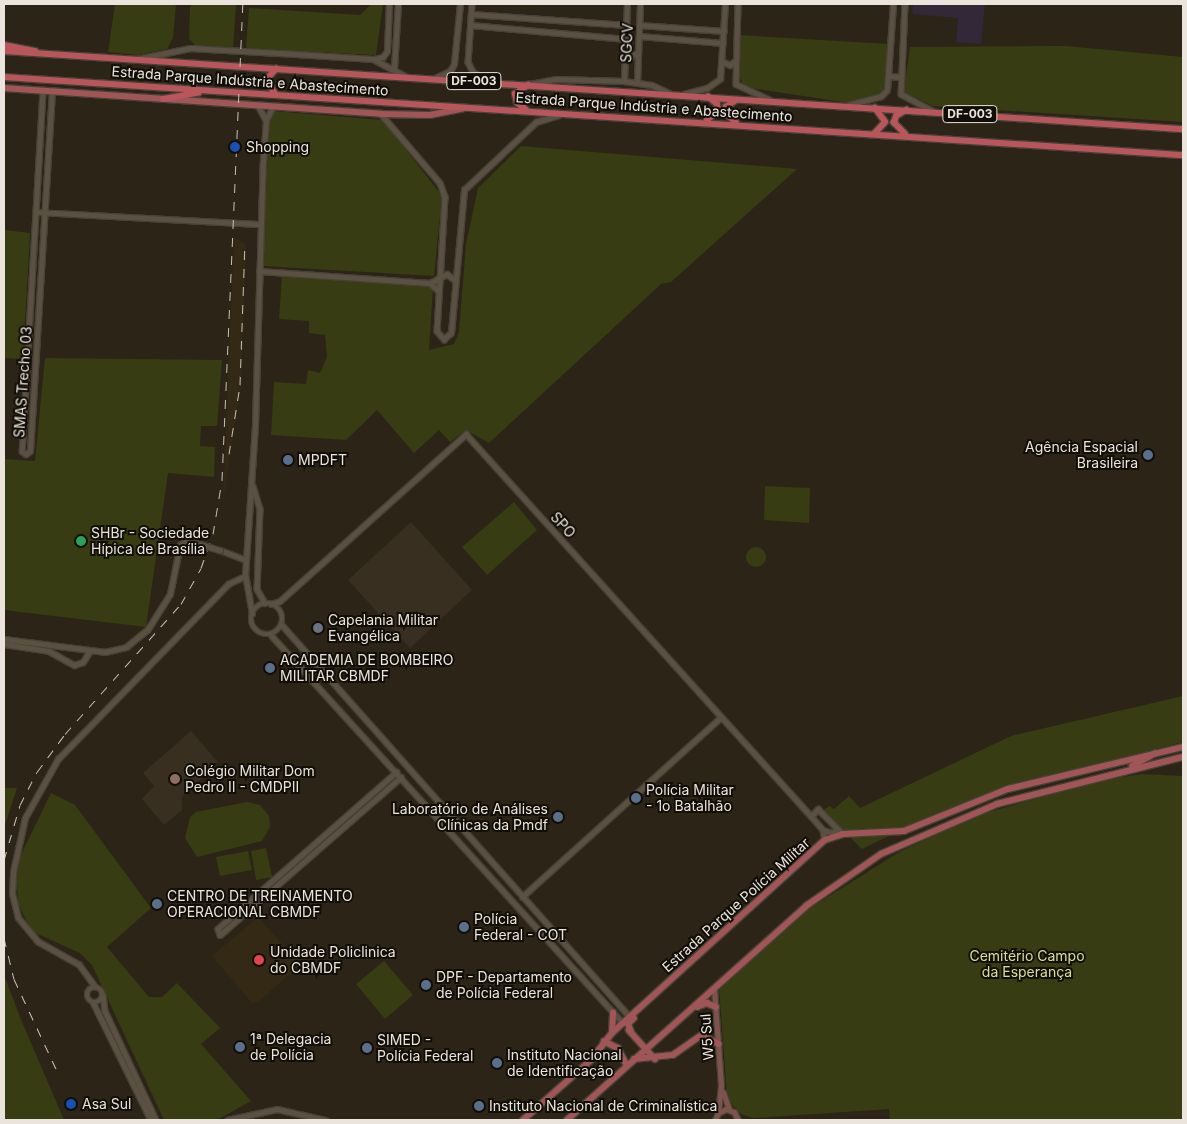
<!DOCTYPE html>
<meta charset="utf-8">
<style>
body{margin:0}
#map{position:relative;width:1187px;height:1124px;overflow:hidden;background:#2c2417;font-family:Inter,sans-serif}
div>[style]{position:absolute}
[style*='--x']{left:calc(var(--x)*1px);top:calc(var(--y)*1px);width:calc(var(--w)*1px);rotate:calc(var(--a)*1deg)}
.built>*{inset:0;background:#342915}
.industrial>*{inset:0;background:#322837}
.education>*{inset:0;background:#392f20}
.green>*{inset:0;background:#373c13}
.round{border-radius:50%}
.roads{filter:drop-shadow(1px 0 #474137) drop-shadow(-1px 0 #474137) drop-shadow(0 1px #474137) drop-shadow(0 -1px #474137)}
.tertiary>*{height:4.5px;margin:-2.25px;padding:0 2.25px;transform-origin:2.25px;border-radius:2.25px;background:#5a5142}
.tertiary>.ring{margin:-2.25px;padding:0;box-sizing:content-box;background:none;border:4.5px solid #5a5142;border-radius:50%}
.secondary>*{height:5px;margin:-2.5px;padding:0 2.5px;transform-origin:2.5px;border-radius:2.5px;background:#7d534c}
.primary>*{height:5.5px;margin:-2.75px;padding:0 2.75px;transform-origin:2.75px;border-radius:2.75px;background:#a05556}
.trunk>*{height:5.5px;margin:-2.75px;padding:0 2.75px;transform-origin:2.75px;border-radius:2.75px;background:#b8565c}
.rail>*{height:1px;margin-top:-0.5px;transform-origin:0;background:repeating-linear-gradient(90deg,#c8c1b8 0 9px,transparent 0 18px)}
.bridges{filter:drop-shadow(1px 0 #474137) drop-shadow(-1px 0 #474137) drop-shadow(0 1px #474137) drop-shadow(0 -1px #474137)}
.tertiary-bridge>*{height:4.5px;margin:-2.25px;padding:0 2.25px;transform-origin:2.25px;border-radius:2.25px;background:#5a5142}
.dots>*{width:14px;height:14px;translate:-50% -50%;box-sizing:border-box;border:2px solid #110e08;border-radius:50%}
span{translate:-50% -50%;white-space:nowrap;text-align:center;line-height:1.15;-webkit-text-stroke:4px #110e08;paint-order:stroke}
.shield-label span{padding:1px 4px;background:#110e08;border:1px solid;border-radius:4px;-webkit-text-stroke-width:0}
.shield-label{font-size:12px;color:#eae4dc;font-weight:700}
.street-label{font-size:14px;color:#eae4dc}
.poi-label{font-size:14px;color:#eae4dc}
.left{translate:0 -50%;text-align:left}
.right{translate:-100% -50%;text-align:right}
.park-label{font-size:14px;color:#d5e091}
.frame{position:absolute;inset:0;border:5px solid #eae4dc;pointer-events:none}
</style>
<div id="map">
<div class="built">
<div style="clip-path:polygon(234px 237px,246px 244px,241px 385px,223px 502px)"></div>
<div style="clip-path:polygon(258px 917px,294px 957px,299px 954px,304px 962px,258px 1002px,252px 1003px,212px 956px)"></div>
</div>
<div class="industrial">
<div style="clip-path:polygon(913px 4px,985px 4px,981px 44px,956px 42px,958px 18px,912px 14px)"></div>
</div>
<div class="education">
<div style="clip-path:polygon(411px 522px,472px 590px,410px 648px,348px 580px)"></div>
<div style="clip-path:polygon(191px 731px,218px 762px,182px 797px,182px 810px,164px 825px,142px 799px,154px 786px,143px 773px)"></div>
</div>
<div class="green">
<div style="clip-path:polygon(115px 4px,176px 4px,173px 38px,167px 49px,138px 55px,108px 52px)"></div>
<div style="clip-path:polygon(193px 4px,236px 4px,233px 48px,195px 45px,189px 39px,190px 7px)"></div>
<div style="clip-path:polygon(371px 4px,383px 4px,376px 55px,246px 49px,249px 8px,360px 15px)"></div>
<div style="clip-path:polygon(739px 35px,889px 44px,886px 88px,878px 96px,849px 103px,744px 87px,737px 71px)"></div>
<div style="clip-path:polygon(1066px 46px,1183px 57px,1183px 122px,933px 106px,904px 92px,910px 47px)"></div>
<div style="clip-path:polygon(273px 111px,383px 120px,442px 196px,434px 276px,263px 266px,269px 119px)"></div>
<div style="clip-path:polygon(521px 146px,797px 169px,671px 282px,661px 284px,489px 443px,466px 430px,450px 442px,439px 430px,414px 453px,377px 410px,346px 440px,271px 435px,274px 382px,306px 384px,308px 370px,320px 373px,327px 357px,325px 335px,309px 333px,309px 321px,279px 319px,282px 276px,433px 286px,429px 350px,454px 344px,459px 332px,466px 244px,478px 188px)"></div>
<div style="clip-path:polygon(4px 230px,30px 233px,23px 359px,4px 358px)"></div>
<div style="clip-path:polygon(45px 358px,222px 360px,217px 426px,201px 426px,200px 446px,215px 447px,214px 477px,168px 473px,146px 627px,4px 610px,4px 459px,35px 461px)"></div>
<div style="clip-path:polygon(765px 486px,810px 488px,809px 523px,764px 520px)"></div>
<div style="clip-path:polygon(514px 502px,537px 530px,487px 575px,462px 547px)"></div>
<div class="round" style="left:746px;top:547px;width:20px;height:20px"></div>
<div style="clip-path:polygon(1183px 696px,1183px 742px,1019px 785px,932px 815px,862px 849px,823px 811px,829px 806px,834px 809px,849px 796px,860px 808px,1011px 736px)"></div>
<div style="clip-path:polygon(1143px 774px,1183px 776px,1183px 1120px,890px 1120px,889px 1109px,753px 1118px,741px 1114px,733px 1106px,727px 1095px,719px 987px,810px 908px,901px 851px,979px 815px,1099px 780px)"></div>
<div style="clip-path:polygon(4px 788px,17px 788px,4px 828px)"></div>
<div style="clip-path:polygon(51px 793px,75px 805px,151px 908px,107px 947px,149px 997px,162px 997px,177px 983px,220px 1028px,201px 1044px,251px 1101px,217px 1120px,164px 1120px,92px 965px,80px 953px,31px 931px,18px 903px,16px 865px)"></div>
<div style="clip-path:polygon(247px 802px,260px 805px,269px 816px,270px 827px,262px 841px,197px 857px,185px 838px,190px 817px,196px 812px)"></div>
<div style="clip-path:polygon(266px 848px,272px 877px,256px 880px,251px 851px)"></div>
<div style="clip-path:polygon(248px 851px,252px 870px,220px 876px,216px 857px)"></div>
<div style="clip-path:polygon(384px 961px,413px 995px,385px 1019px,356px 984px)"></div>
<div style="clip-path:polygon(4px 975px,20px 1017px,64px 1120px,4px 1120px)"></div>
</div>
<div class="roads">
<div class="tertiary">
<div style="--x:472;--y:4;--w:58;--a:93.9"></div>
<div style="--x:468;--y:62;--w:11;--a:63"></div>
<div style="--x:473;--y:72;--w:19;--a:32"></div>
<div style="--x:738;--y:4;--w:80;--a:91.4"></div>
<div style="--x:736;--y:84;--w:38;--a:25"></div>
<div style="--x:905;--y:4;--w:90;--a:92.5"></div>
<div style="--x:901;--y:94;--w:36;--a:28"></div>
<div style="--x:471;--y:14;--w:156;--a:4"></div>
<div style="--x:470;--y:25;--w:157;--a:5.1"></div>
<div style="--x:639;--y:25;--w:85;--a:4"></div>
<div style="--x:639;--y:36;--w:84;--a:4.8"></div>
<div style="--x:625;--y:51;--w:9;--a:36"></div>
<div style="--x:632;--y:56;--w:6;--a:-31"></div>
<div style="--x:137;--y:59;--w:54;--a:-11.7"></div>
<div style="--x:190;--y:48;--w:106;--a:3.2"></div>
<div style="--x:296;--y:54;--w:77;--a:3.7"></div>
<div style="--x:373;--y:59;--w:38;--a:28"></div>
<div style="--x:374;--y:59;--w:9;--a:-13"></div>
<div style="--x:383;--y:57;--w:7;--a:-56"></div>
<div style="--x:387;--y:51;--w:47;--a:-87.6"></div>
<div style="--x:722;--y:61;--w:9;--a:27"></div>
<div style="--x:730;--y:65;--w:6;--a:-39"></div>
<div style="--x:394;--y:69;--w:65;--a:-86.5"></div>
<div style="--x:888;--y:76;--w:13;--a:4"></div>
<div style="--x:435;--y:78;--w:17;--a:-25"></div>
<div style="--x:450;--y:71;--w:8;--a:-60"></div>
<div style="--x:454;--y:64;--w:60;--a:-84.3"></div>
<div style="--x:624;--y:81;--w:77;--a:-87.8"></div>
<div style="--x:637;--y:83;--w:79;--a:-87.8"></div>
<div style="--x:530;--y:84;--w:26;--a:-11"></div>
<div style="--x:556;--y:79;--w:68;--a:1.7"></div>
<div style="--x:624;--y:81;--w:28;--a:8"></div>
<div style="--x:652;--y:85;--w:21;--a:25"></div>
<div style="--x:43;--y:91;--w:361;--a:93.3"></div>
<div style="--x:22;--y:451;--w:5;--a:37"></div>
<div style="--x:26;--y:454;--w:5;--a:-37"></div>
<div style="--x:30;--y:451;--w:361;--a:-86.5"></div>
<div style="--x:684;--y:94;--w:24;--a:-15"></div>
<div style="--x:707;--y:88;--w:16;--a:-35"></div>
<div style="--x:720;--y:79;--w:75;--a:-86.2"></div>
<div style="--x:848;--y:105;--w:34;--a:-15"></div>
<div style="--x:881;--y:96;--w:8;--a:-45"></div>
<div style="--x:887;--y:90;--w:86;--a:-86"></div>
<div style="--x:259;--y:107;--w:15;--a:62"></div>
<div style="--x:381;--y:114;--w:91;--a:49.5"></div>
<div style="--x:440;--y:183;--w:15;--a:70"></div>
<div style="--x:445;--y:197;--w:134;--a:93.4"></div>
<div style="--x:437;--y:331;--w:11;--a:49"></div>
<div style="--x:444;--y:339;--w:9;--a:-41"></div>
<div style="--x:451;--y:333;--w:144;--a:-84.8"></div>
<div style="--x:464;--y:190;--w:99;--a:-43.4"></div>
<div style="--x:536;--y:122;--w:24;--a:-17"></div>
<div style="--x:37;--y:212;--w:223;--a:3.1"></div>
<div style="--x:259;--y:271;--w:171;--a:4"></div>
<div style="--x:430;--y:283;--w:12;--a:42"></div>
<div style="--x:430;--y:283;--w:19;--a:-28"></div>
<div style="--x:447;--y:274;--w:10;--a:37"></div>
<div style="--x:253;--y:486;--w:24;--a:73"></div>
<div style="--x:260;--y:509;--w:80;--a:92.1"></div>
<div style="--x:257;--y:589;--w:16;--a:60"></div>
<div style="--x:220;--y:550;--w:28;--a:21"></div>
<div class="ring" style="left:251px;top:603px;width:27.5px;height:27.5px"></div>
<div style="--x:271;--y:604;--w:9;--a:-18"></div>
<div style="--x:280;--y:601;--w:250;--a:-41.9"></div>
<div style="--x:466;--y:434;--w:515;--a:47.91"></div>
<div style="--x:811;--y:816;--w:18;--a:49"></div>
<div style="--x:823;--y:830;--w:10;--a:79"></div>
<div style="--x:252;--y:614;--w:39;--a:-100"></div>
<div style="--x:245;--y:576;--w:151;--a:-86.2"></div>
<div style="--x:255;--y:425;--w:263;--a:-88.3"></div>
<div style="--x:263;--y:162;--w:42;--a:-85.9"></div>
<div style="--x:266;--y:120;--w:13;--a:-63"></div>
<div style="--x:282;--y:625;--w:524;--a:48.4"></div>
<div style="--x:271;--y:635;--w:524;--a:47.79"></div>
<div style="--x:4;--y:639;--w:102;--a:7.3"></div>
<div style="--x:105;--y:652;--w:22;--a:-13"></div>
<div style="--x:126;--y:647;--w:28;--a:-39"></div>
<div style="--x:148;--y:629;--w:41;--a:-57.8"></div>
<div style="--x:170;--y:594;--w:50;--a:-78.5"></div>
<div style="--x:180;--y:545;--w:6;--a:-31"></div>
<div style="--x:185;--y:542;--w:15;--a:8"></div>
<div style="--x:4;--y:644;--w:46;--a:8.8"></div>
<div style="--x:49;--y:651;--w:29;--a:29"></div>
<div style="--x:74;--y:665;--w:9;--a:-18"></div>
<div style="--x:83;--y:662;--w:13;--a:-58"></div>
<div style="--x:397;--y:772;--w:238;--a:138.7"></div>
<div style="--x:218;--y:929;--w:6;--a:72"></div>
<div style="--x:220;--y:935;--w:240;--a:-41.1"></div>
<div style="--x:811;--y:816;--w:10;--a:-45"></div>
<div style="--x:818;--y:809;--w:35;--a:45"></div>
<div style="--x:823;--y:830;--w:9;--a:18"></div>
<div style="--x:832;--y:833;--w:6;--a:-39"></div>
<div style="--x:522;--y:897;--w:268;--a:-42.1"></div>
<div style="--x:95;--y:987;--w:27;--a:-126"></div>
<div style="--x:79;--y:965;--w:47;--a:-150.7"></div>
<div style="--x:38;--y:942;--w:31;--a:-130"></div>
<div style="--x:18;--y:918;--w:25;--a:-104"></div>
<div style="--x:12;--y:894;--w:22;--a:-87"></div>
<div style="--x:13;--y:872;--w:55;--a:-77.5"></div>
<div style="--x:25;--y:818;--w:68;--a:-60.8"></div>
<div style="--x:58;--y:759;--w:244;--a:-45.8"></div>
<div style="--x:228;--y:584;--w:19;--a:-25"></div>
<div class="ring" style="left:87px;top:987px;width:11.5px;height:11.5px"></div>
<div style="--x:103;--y:995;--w:16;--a:83"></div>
<div style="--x:105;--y:1011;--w:120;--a:64.9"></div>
<div style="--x:93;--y:1002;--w:131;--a:63.8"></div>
<div style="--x:227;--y:1120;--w:51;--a:-12.4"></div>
<div style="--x:277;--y:1109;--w:50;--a:12.7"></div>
</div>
<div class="secondary">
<div style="--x:714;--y:988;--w:97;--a:85.9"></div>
<div style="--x:721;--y:1085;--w:28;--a:96"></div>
<div style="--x:723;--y:1092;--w:18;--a:71"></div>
<div style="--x:715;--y:1120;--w:8;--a:-67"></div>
<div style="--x:718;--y:1113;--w:9;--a:-27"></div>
<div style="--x:726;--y:1109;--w:9;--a:21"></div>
<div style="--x:734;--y:1112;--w:9;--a:63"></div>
</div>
<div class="primary">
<div style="--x:4;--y:88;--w:378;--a:3.9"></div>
<div style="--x:381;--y:114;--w:49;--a:1.2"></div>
<div style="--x:430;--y:115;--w:33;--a:-11"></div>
<div style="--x:1132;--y:766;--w:26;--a:-29"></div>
<div style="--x:697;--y:1007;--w:11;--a:-22"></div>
<div style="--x:707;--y:1003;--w:10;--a:24"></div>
<div style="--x:629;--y:1030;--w:39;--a:48"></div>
<div style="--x:631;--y:1032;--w:9;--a:-111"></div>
<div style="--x:628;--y:1024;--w:8;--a:-45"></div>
<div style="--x:612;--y:1033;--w:20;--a:-87"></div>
<div style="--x:604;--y:1041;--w:16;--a:27"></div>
<div style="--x:618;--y:1048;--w:19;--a:62"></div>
<div style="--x:634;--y:1059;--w:39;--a:-6"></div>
<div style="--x:673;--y:1055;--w:35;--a:-35"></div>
<div style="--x:702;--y:1035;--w:19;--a:28"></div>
<div style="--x:523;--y:1120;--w:91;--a:-41.4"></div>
<div style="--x:591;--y:1060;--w:34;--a:-52"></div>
<div style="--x:612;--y:1033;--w:287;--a:-42.2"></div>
<div style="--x:825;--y:840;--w:19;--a:-18"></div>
<div style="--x:843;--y:834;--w:61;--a:-2.8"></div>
<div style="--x:904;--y:831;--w:112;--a:-22"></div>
<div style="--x:1008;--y:789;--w:180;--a:-13.5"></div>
<div style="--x:567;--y:1120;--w:321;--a:-41.8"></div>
<div style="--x:806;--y:906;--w:91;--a:-34.7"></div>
<div style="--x:881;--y:854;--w:126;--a:-23.3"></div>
<div style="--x:997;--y:804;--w:192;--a:-14.2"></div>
</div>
<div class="trunk">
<div style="--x:4;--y:45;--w:32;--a:11"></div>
<div style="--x:4;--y:51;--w:1182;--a:3.79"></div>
<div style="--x:4;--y:77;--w:1182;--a:3.79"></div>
<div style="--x:275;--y:94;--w:17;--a:-123"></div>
<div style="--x:266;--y:80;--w:15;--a:-48"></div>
<div style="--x:163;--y:99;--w:36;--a:-10"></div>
<div style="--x:526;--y:110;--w:11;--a:-142"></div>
<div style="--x:517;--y:103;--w:9;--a:-103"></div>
<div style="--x:515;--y:94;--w:16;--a:-35"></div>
<div style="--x:707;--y:120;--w:14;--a:-39"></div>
<div style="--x:718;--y:111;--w:7;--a:-98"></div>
<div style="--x:717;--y:104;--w:11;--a:-142"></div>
<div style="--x:736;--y:123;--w:13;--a:-138"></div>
<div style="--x:726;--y:114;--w:7;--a:-90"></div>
<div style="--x:726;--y:107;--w:12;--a:-35"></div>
<div style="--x:874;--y:134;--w:16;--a:-47"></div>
<div style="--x:885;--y:122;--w:17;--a:-126"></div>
<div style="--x:905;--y:134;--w:16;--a:-135"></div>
<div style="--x:894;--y:123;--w:7;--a:-74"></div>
<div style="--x:896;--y:116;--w:12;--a:-31"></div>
</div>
</div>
<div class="rail">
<div style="--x:229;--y:454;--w:70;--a:-80.9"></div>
<div style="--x:240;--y:385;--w:140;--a:-88"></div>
<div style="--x:4;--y:860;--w:57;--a:-73.8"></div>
<div style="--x:20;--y:805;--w:37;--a:-63"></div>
<div style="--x:37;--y:772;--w:47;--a:-53.6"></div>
<div style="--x:65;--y:734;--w:174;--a:-48.3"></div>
<div style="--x:181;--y:604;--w:41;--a:-60.9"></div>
<div style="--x:201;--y:568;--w:36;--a:-71"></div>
<div style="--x:213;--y:534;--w:55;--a:-80.5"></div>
<div style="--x:222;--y:480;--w:476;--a:-87.5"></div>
<div style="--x:4;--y:938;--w:42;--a:76.3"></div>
<div style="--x:14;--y:979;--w:106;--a:64.9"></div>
<div style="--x:80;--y:1119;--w:1;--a:90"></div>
</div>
<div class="bridges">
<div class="tertiary-bridge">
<div style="--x:200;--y:544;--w:21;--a:17"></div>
</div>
</div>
<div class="dots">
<div style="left:235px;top:147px;background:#1a4fb4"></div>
<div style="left:1148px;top:455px;background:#5c6f8a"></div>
<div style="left:288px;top:460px;background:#5c6f8a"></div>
<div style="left:81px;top:541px;background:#2e9e5b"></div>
<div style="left:318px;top:628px;background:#6b7280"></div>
<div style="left:270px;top:668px;background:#5c6f8a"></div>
<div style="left:175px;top:779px;background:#8d6e63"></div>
<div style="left:636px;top:798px;background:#5c6f8a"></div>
<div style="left:558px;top:817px;background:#5c6f8a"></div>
<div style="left:157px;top:904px;background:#5c6f8a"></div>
<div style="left:464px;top:927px;background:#5c6f8a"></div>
<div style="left:259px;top:960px;background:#e0444e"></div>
<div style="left:426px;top:985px;background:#5c6f8a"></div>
<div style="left:240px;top:1047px;background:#5c6f8a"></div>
<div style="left:367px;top:1048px;background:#5c6f8a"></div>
<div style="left:497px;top:1063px;background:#5c6f8a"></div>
<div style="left:71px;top:1104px;background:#1a4fb4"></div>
<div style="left:479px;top:1106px;background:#5c6f8a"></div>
</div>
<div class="shield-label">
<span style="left:474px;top:81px">DF-003</span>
<span style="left:970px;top:114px">DF-003</span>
</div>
<div class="street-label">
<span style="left:627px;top:43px;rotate:-87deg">SGCV</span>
<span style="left:250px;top:81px;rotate:4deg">Estrada Parque Indústria e Abastecimento</span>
<span style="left:654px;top:107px;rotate:4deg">Estrada Parque Indústria e Abastecimento</span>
<span style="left:23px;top:382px;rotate:-86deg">SMAS Trecho 03</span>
<span style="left:563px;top:525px;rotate:48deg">SPO</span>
<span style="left:736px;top:905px;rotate:-42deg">Estrada Parque Polícia Militar</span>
<span style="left:707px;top:1037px;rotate:-94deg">W5 Sul</span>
</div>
<div class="poi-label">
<span class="left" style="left:246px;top:147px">Shopping</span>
<span class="right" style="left:1138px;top:455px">Agência Espacial<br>Brasileira</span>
<span class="left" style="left:298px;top:460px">MPDFT</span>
<span class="left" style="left:91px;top:541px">SHBr - Sociedade<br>Hípica de Brasília</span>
<span class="left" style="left:328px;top:628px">Capelania Militar<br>Evangélica</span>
<span class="left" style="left:280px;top:668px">ACADEMIA DE BOMBEIRO<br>MILITAR CBMDF</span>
<span class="left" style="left:185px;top:779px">Colégio Militar Dom<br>Pedro II - CMDPII</span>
<span class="left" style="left:646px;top:798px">Polícia Militar<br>- 1o Batalhão</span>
<span class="right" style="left:548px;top:817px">Laboratório de Análises<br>Clínicas da Pmdf</span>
<span class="left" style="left:167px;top:904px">CENTRO DE TREINAMENTO<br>OPERACIONAL CBMDF</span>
<span class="left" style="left:474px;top:927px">Polícia<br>Federal - COT</span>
<span class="left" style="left:270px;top:960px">Unidade Policlinica<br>do CBMDF</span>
<span class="left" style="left:436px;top:985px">DPF - Departamento<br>de Polícia Federal</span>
<span class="left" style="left:250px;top:1047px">1ª Delegacia<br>de Polícia</span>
<span class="left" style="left:377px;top:1048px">SIMED -<br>Polícia Federal</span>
<span class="left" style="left:507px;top:1063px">Instituto Nacional<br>de Identificação</span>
<span class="left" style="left:82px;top:1104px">Asa Sul</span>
<span class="left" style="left:489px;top:1106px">Instituto Nacional de Criminalística</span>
</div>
<div class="park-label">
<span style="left:1027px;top:964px">Cemitério Campo<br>da Esperança</span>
</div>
<div class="frame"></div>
</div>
